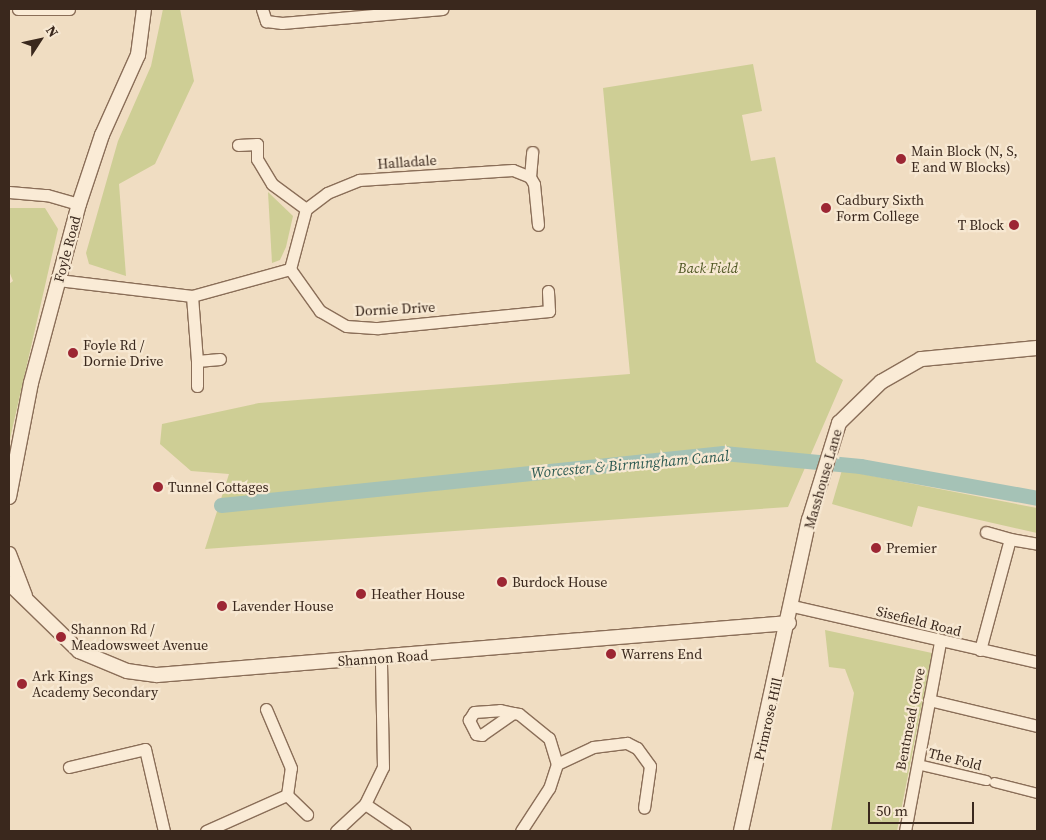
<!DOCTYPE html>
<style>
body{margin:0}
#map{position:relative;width:1046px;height:840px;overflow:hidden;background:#f0ddc2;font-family:"Source Serif 4",serif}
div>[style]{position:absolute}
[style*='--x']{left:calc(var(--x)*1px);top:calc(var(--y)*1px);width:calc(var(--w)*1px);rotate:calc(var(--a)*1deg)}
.green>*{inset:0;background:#cece95}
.canal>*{height:15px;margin:-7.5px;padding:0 7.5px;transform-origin:7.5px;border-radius:7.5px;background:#a5c2b6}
.roads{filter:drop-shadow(1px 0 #8a6e58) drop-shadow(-1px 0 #8a6e58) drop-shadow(0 1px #8a6e58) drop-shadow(0 -1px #8a6e58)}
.pedestrian>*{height:9px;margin:-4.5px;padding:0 4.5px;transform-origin:4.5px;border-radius:4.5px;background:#faebd6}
.minor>*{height:11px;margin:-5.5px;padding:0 5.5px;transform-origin:5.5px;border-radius:5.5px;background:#faebd6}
.tertiary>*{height:14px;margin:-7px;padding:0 7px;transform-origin:7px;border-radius:7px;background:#faebd6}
.dots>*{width:14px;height:14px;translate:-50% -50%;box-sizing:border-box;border:2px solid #f7e8d2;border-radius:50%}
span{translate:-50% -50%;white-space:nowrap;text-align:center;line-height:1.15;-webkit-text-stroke:4.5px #f7e8d2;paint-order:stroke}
.poi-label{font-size:14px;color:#3a281d}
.left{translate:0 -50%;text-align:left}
.right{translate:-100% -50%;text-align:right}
.street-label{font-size:14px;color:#3a281d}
.park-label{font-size:14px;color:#4f5723;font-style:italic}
.water-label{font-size:15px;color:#2c5a52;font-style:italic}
.frame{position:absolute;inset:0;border:10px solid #3a281d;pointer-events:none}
.north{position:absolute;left:15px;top:15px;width:50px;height:50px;-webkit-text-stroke:4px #f7e8d2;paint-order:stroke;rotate:55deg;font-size:14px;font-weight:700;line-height:20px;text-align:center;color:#3a281d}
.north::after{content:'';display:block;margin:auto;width:18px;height:22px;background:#3a281d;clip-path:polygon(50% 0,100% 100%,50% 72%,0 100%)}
.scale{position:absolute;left:868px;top:802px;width:106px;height:22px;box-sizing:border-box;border:2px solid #3a281d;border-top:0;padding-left:6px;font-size:15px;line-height:18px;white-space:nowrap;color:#3a281d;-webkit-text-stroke:4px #f7e8d2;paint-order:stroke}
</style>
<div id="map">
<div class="green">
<div style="clip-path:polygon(163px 9px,180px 9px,194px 81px,155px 164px,119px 184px,126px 276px,89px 264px,86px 253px,118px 141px,151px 66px)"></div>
<div style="clip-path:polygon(753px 64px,762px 111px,742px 115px,751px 161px,775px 157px,816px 362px,843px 380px,788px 507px,205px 549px,229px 474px,191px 471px,160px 444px,162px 424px,259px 403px,630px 374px,603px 88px)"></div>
<div style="clip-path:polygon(268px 192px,293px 216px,286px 247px,280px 260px,272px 263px)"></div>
<div style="clip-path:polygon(9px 208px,45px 208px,58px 229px,9px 443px,9px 284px,13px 281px,9px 271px)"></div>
<div style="clip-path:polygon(842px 470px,1037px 508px,1037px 533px,918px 506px,912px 527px,832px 504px)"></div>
<div style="clip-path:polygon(825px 630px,932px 653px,897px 831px,831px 831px,854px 693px,845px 669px,829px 667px)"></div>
</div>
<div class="canal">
<div style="--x:221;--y:505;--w:505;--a:-5.91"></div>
<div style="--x:723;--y:453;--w:138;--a:5.4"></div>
<div style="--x:860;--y:466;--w:180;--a:10.2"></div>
</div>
<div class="roads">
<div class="pedestrian">
<div style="--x:917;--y:764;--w:71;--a:13.1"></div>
<div style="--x:994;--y:782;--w:44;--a:14.3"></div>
</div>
<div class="minor">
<div style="--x:18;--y:9;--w:51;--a:0"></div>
<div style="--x:262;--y:9;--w:13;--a:72"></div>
<div style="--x:266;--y:21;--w:16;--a:7"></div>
<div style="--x:282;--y:23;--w:161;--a:-5"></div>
<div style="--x:238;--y:145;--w:19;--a:-3"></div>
<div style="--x:257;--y:144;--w:15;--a:90"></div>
<div style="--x:257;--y:159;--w:29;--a:59"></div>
<div style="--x:272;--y:184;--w:42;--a:36.3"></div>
<div style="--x:530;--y:177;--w:25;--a:-85"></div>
<div style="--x:9;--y:192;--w:38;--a:5"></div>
<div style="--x:47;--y:195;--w:33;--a:16"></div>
<div style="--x:290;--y:269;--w:62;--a:-75.1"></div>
<div style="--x:306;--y:209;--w:26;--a:-37"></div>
<div style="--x:327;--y:193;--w:35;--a:-22"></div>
<div style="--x:359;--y:180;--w:154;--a:-3.7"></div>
<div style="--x:513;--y:170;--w:18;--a:22"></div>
<div style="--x:530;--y:177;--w:8;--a:60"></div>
<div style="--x:534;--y:184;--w:41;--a:84.4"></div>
<div style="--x:58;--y:280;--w:135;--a:6.8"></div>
<div style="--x:192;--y:296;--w:102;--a:-15.4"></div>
<div style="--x:290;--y:269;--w:52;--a:54.5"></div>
<div style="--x:320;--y:311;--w:30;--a:30"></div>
<div style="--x:346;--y:326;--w:32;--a:4"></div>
<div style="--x:378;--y:328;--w:172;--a:-5.7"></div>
<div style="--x:549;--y:311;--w:20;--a:-93"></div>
<div style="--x:192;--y:296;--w:65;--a:85.6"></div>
<div style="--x:197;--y:361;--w:23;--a:-5"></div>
<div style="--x:197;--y:361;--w:25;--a:90"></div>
<div style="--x:986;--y:532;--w:25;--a:16"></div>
<div style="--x:793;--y:606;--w:250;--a:12.9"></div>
<div style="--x:980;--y:650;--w:115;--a:-74.9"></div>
<div style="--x:1010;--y:539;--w:27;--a:10"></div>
<div style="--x:929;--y:700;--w:111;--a:13.5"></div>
<div style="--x:513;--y:713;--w:38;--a:145"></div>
<div style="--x:482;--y:735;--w:6;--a:-171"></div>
<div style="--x:476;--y:734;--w:16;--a:-117"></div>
<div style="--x:469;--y:720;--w:9;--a:-58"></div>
<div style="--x:474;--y:712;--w:26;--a:-4"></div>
<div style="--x:500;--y:710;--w:13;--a:13"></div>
<div style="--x:513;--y:713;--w:6;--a:9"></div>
<div style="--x:519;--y:714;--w:38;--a:39"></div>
<div style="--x:549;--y:738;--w:27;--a:73"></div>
<div style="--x:557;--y:764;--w:25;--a:108"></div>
<div style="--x:549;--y:788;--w:51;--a:123.1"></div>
<div style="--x:557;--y:764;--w:40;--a:-25"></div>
<div style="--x:593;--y:747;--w:34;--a:-7"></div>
<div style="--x:627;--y:743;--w:11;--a:27"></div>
<div style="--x:637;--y:748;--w:22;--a:54"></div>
<div style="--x:650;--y:766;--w:42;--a:98.1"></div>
<div style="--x:69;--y:767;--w:78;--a:-13.3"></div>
<div style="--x:145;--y:749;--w:84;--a:77"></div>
<div style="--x:287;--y:795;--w:28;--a:44"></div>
<div style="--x:365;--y:804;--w:48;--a:34"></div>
<div style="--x:206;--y:831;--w:89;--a:-24"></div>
<div style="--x:287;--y:795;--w:27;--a:-82"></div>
<div style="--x:291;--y:768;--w:64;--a:-113"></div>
<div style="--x:336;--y:831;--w:40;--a:-43"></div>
<div style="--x:365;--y:804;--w:41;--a:-64.1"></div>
<div style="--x:383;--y:767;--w:108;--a:-91.1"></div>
<div style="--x:905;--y:831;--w:191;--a:-79.5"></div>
</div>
<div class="tertiary">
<div style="--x:9;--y:497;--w:116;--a:-79.1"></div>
<div style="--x:31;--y:383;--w:185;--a:-75"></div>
<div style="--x:79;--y:204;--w:73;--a:-71.6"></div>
<div style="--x:102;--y:135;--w:88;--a:-65.8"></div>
<div style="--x:138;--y:55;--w:46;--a:-82.6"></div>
<div style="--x:9;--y:554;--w:45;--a:69.1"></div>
<div style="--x:9;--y:583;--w:98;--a:44.2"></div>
<div style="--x:79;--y:651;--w:52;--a:22.6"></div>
<div style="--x:127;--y:671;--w:30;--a:8"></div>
<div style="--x:157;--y:675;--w:634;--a:-4.7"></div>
<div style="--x:741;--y:831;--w:318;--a:-77.7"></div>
<div style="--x:809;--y:520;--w:102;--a:-72.8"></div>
<div style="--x:839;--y:423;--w:59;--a:-44.3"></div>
<div style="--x:881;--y:382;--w:46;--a:-29.9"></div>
<div style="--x:921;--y:359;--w:117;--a:-5.4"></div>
</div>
</div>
<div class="dots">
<div style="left:901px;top:159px;background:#9c2633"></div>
<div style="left:826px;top:208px;background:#9c2633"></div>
<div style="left:1014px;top:225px;background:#9c2633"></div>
<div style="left:73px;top:353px;background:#9c2633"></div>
<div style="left:158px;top:487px;background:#9c2633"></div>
<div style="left:876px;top:548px;background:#9c2633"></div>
<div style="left:502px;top:582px;background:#9c2633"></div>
<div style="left:361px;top:594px;background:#9c2633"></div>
<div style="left:222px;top:606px;background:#9c2633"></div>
<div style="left:61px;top:637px;background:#9c2633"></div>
<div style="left:611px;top:654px;background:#9c2633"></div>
<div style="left:22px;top:684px;background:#9c2633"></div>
</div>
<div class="poi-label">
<span class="left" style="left:911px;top:159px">Main Block (N, S,<br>E and W Blocks)</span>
<span class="left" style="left:836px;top:208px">Cadbury Sixth<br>Form College</span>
<span class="right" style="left:1004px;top:225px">T Block</span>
<span class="left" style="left:83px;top:353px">Foyle Rd /<br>Dornie Drive</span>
<span class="left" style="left:168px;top:487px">Tunnel Cottages</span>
<span class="left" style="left:886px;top:548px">Premier</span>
<span class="left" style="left:512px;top:582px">Burdock House</span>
<span class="left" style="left:371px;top:594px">Heather House</span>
<span class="left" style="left:232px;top:606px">Lavender House</span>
<span class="left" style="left:71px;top:637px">Shannon Rd /<br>Meadowsweet Avenue</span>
<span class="left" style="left:621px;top:654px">Warrens End</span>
<span class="left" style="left:32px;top:684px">Ark Kings<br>Academy Secondary</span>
</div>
<div class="street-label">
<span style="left:407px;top:162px;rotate:-4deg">Halladale</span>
<span style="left:67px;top:249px;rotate:-75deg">Foyle Road</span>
<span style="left:395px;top:309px;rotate:-3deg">Dornie Drive</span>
<span style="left:823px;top:479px;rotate:-74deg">Masshouse Lane</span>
<span style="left:919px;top:621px;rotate:14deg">Sisefield Road</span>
<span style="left:383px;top:658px;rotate:-4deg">Shannon Road</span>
<span style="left:768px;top:719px;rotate:-77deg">Primrose Hill</span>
<span style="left:910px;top:719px;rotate:-79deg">Bentmead Grove</span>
<span style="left:955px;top:759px;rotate:14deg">The Fold</span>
</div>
<div class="park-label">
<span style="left:708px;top:268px">Back Field</span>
</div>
<div class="water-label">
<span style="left:630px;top:464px;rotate:-5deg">Worcester &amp; Birmingham Canal</span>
</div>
<div class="frame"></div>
<div class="north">N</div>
<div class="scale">50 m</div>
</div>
